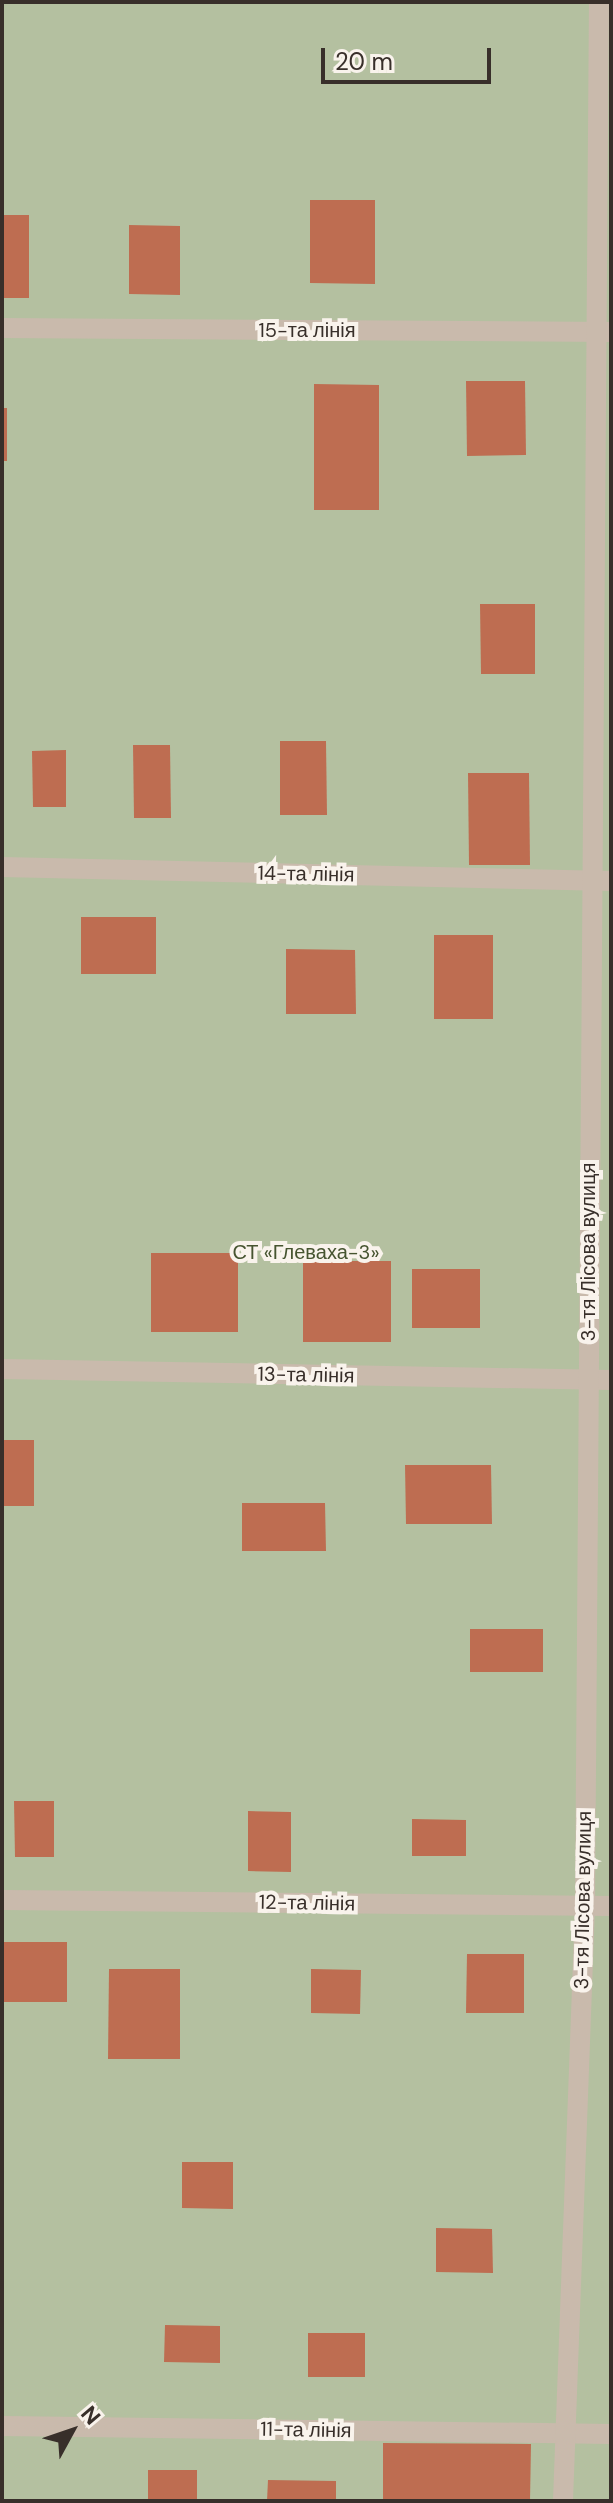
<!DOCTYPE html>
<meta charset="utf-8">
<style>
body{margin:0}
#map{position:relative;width:613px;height:2503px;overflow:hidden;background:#f1e9df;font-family:"DM Sans",sans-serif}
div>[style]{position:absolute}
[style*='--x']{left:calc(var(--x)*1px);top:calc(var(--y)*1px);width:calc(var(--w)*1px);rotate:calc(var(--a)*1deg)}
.green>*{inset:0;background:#b4c0a0}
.building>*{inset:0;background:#be6d51}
.service>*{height:20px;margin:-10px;padding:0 10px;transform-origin:10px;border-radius:10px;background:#c9baac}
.minor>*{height:20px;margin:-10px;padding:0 10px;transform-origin:10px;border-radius:10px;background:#c9baac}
span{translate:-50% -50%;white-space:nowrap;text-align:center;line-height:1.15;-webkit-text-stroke:8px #f9f3ec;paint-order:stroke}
.street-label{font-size:20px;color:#382f2a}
.park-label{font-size:20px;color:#465430}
.frame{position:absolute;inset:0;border:4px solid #382f2a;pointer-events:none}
.north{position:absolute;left:32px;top:2391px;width:80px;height:80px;-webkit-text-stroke:6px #f9f3ec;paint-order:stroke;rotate:50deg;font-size:22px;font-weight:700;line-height:32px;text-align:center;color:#382f2a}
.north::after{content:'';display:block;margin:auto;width:28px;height:36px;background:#382f2a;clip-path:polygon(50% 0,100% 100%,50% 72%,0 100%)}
.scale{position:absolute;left:321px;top:48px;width:170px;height:36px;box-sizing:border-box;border:4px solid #382f2a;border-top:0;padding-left:10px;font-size:24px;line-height:28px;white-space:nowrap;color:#382f2a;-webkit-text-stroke:6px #f9f3ec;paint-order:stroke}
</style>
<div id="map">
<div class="green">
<div style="clip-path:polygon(2px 2px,611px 2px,611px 2501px,2px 2501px)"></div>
</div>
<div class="building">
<div style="clip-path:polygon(310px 200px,375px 200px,375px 284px,310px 283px)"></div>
<div style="clip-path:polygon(2px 215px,29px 215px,29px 298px,2px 298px)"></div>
<div style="clip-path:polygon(129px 225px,180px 226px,180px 295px,129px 294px)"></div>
<div style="clip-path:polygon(466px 381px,525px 381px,526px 455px,467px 456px)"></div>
<div style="clip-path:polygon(314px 384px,379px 385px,379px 510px,314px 510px)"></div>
<div style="clip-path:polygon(2px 408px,7px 408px,7px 461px,2px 461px)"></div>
<div style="clip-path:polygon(480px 604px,535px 604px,535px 674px,481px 674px)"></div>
<div style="clip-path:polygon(280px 741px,326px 741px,327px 815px,280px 815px)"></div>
<div style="clip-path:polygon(133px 745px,170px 745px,171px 818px,134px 818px)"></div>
<div style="clip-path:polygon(66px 750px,66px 807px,33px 807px,32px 751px)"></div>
<div style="clip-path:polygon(468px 773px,529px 773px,530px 865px,469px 865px)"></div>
<div style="clip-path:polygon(81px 917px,156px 917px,156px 974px,81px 974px)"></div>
<div style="clip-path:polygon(434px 935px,493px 935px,493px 1019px,434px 1019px)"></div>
<div style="clip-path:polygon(286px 949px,355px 950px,356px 1014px,286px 1014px)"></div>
<div style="clip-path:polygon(151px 1253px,238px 1253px,238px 1332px,151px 1332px)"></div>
<div style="clip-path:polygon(303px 1261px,391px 1261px,391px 1342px,303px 1342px)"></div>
<div style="clip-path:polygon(412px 1269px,480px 1269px,480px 1328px,412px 1328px)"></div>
<div style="clip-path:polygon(2px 1440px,34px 1440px,34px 1506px,2px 1506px)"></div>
<div style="clip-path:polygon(405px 1465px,491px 1465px,492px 1524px,406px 1524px)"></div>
<div style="clip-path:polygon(242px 1503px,325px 1503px,326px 1551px,242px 1551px)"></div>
<div style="clip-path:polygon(470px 1629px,543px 1629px,543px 1672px,470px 1672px)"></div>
<div style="clip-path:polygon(14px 1801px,54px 1801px,54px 1857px,15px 1857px)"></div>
<div style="clip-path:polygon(248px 1811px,291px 1812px,291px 1872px,248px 1871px)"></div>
<div style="clip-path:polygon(412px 1819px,466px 1820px,466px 1856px,412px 1856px)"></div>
<div style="clip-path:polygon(2px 1942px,67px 1942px,67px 2002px,2px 2002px)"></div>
<div style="clip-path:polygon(467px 1954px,524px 1954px,524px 2013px,466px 2013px)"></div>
<div style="clip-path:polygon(109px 1969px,180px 1969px,180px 2059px,108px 2059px)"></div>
<div style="clip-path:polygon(311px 1969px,361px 1970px,360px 2014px,311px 2013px)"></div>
<div style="clip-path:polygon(182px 2162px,233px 2162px,233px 2209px,182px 2208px)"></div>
<div style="clip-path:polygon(436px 2228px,492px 2229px,493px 2273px,436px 2272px)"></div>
<div style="clip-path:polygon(165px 2325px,220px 2326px,220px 2363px,164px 2362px)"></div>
<div style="clip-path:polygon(308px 2333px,365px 2333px,365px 2377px,308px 2377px)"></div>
<div style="clip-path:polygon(383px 2443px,531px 2444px,530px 2501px,383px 2501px)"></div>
<div style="clip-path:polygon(148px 2470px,197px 2470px,197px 2501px,148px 2501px)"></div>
<div style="clip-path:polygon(268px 2480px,336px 2481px,336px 2501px,267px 2501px)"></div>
</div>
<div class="service">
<div style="--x:2;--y:328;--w:609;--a:0.38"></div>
<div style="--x:2;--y:867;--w:609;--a:1.32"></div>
<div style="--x:2;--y:1369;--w:609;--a:1.03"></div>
<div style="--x:2;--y:1900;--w:609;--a:0.56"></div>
<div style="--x:2;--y:2426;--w:609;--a:0.75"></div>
</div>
<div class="minor">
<div style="--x:563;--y:2501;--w:595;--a:-87.88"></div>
<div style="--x:585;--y:1906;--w:1904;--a:-89.58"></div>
</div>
<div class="street-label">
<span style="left:307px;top:330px">15-та лінія</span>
<span style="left:306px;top:874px;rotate:1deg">14-та лінія</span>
<span style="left:588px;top:1252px;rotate:-90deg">3-тя Лісова вулиця</span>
<span style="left:306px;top:1375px;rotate:1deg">13-та лінія</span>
<span style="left:583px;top:1900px;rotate:-89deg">3-тя Лісова вулиця</span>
<span style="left:307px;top:1903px;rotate:1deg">12-та лінія</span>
<span style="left:306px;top:2430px;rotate:1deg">11-та лінія</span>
</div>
<div class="park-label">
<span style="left:306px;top:1252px">СТ «Глеваха-3»</span>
</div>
<div class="frame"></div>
<div class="north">N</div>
<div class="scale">20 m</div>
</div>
